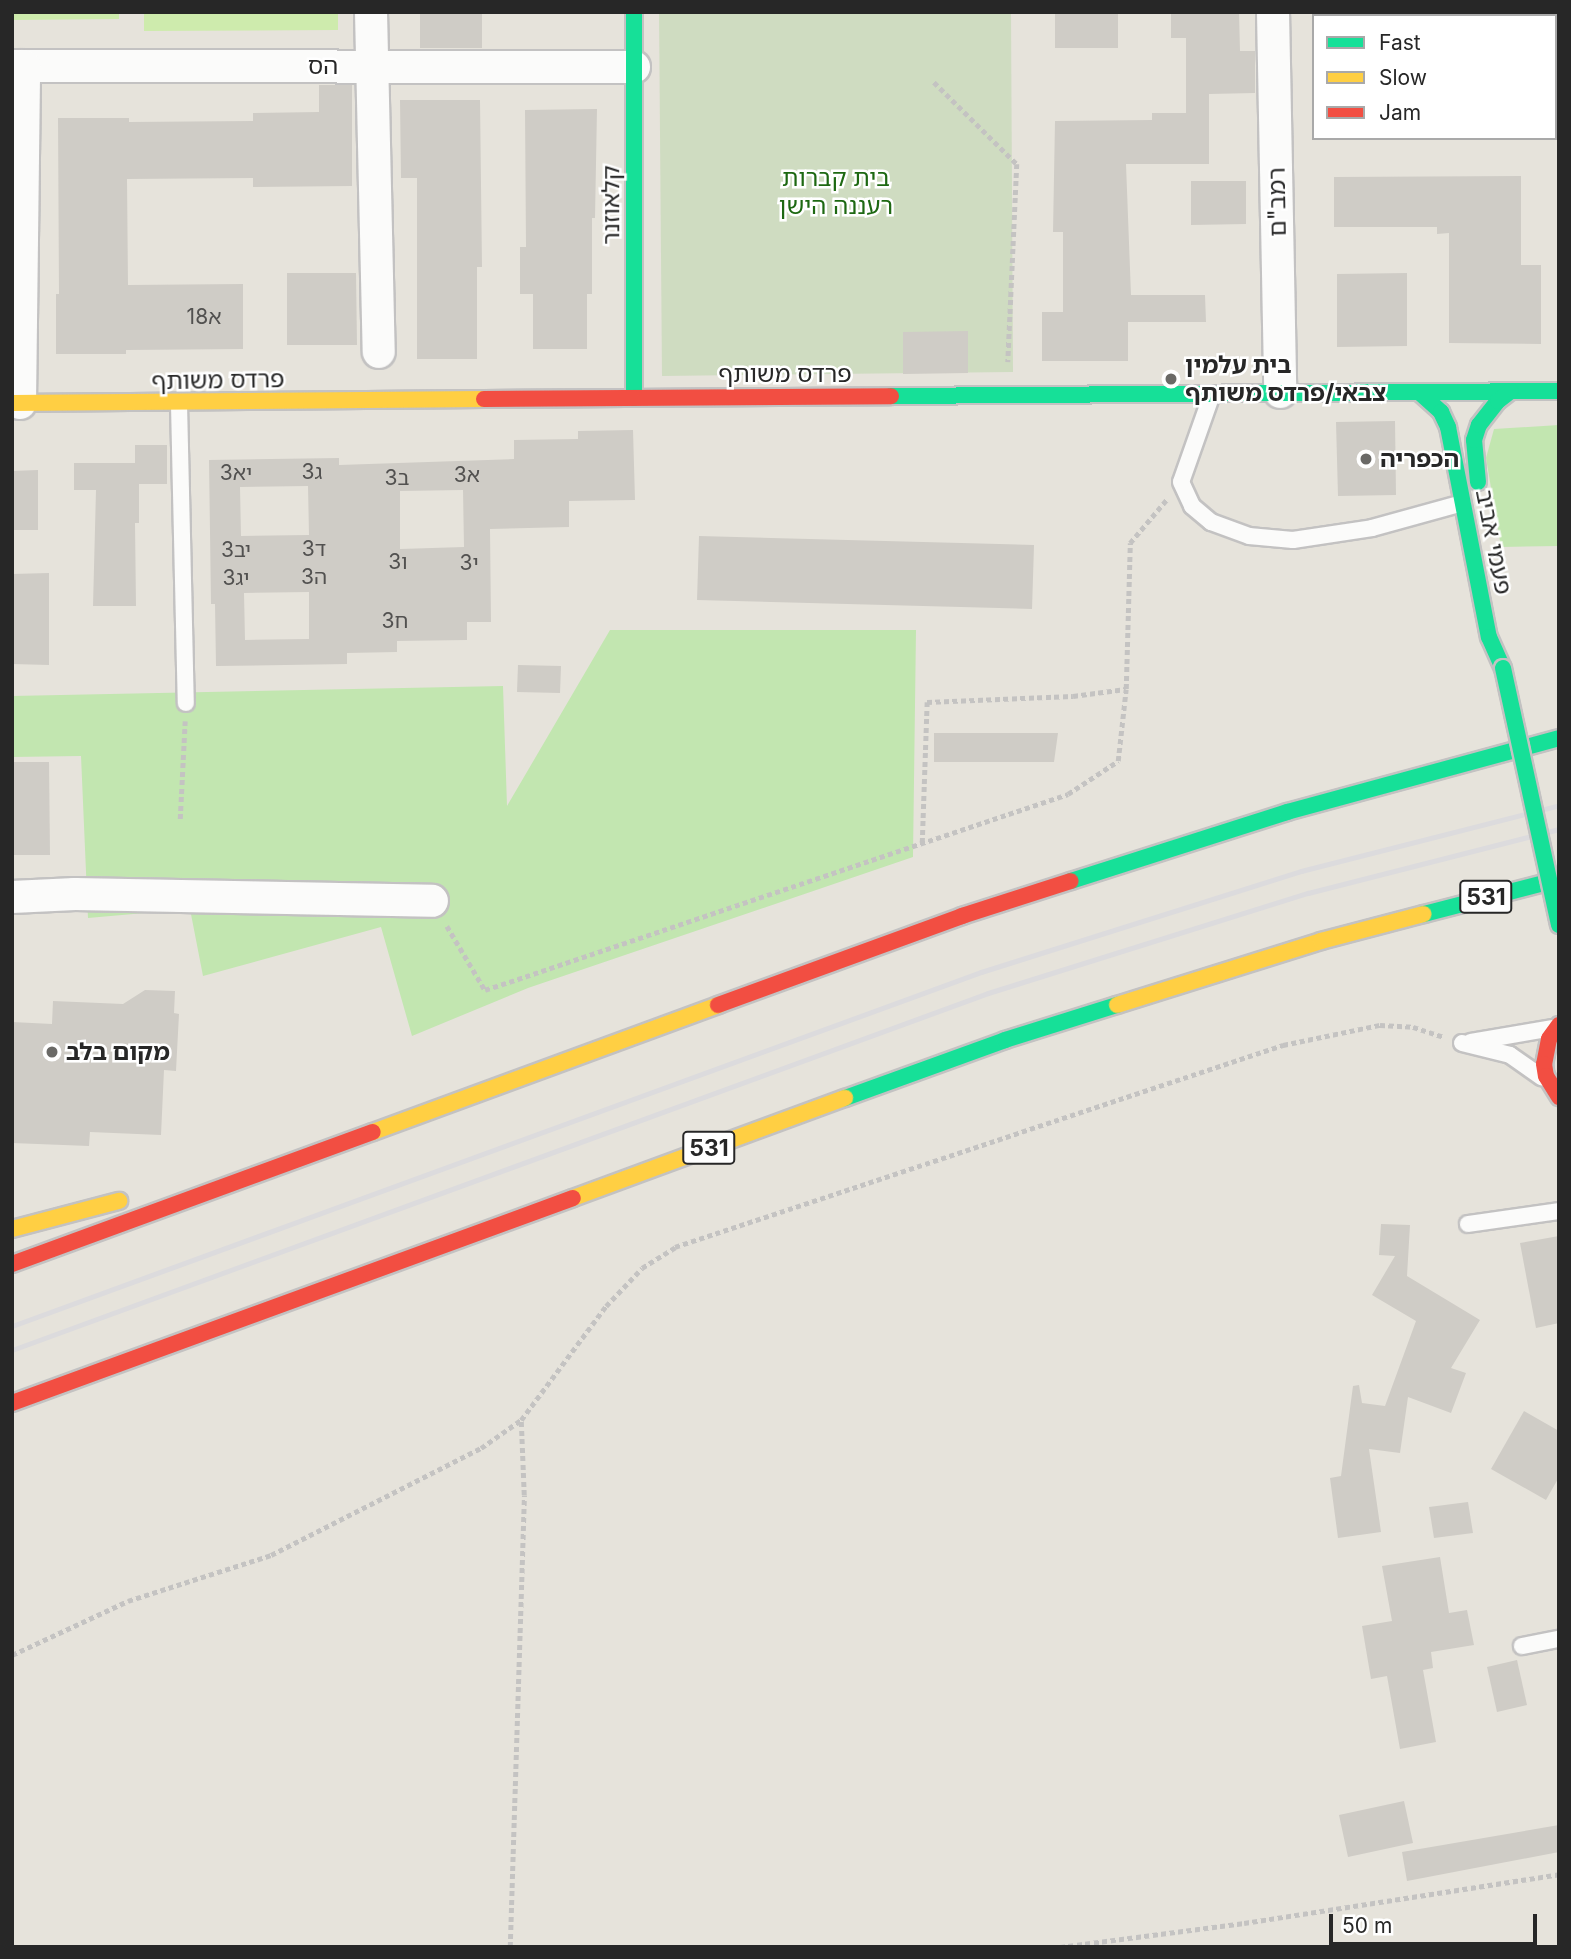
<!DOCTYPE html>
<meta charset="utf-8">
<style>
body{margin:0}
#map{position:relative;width:1571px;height:1959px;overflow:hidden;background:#e6e3db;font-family:Inter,"Noto Sans Hebrew",sans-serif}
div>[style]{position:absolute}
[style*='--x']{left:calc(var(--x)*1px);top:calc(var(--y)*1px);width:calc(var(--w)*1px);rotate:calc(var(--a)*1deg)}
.green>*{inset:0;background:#c2e6b0}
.cemetery>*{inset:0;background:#cfdcc1}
.pitch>*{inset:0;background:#ceebad}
.building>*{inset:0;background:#cfccc6}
.path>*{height:4.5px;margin-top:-2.25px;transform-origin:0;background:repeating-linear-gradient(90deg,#c4c3c2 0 5px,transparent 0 8.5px)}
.roads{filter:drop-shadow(2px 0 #c3c2c2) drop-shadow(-2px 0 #c3c2c2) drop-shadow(0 2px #c3c2c2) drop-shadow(0 -2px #c3c2c2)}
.lane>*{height:16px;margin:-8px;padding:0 8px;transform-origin:8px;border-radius:8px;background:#fbfbfa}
.street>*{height:32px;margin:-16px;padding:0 16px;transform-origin:16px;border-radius:16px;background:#fbfbfa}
.fast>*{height:16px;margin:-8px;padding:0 8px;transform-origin:8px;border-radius:8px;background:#16e098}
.slow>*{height:16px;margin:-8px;padding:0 8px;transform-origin:8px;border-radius:8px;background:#ffcf43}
.jam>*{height:16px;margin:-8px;padding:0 8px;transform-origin:8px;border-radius:8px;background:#f24e42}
.rail>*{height:5px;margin:-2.5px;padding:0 2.5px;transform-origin:2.5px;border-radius:2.5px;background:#dcdbdd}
.bridges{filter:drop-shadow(2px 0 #c3c2c2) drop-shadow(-2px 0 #c3c2c2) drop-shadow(0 2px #c3c2c2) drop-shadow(0 -2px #c3c2c2)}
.fast-bridge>*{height:16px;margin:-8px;padding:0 8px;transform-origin:8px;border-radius:8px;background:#16e098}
.dots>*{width:19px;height:19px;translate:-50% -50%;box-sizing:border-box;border:4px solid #fff;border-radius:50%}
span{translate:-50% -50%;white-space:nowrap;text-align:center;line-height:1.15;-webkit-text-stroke:5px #fff;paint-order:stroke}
.number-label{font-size:21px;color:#525150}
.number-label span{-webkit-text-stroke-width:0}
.shield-label span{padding:2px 5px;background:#fff;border:2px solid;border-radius:5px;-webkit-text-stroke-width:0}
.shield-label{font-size:23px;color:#272727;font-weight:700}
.street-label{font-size:24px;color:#272727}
.park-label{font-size:24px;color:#1d6812}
.poi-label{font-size:24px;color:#272727;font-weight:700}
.left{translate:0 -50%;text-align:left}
.frame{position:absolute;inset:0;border:14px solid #272727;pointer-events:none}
.legend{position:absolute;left:1312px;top:14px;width:245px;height:126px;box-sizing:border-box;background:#fff;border:2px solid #a9a9a9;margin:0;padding:9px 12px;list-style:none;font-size:21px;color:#272727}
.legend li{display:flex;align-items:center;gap:14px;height:35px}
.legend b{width:35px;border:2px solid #a9a9a9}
.scale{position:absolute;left:1329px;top:1914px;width:208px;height:32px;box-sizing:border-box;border:4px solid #272727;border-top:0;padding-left:9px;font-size:21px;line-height:24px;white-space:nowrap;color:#272727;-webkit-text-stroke:5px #fff;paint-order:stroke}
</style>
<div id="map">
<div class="green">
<div style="clip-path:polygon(1559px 425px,1559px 546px,1501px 547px,1486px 458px,1494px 429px)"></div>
<div style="clip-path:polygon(610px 630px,916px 630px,913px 857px,528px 988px,412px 1036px,381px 927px,203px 976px,190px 909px,88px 918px,81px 756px,12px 757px,12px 696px,503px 686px,507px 806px)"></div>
</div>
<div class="cemetery">
<div style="clip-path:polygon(659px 12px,1011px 12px,1013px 372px,662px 376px)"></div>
</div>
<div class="pitch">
<div style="clip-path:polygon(12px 12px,119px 12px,119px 19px,12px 20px)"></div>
<div style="clip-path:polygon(144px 12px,338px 12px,338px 30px,144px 31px)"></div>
</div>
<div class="building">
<div style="clip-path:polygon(420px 12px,482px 12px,482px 48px,420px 48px)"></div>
<div style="clip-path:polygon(1055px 12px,1118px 12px,1118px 48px,1055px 48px)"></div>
<div style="clip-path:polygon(1171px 12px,1239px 12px,1240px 51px,1255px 51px,1255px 93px,1209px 94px,1209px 164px,1126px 164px,1131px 295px,1205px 295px,1206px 322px,1128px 322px,1128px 361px,1042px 361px,1042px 312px,1063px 312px,1063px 232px,1053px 232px,1055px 121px,1152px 120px,1152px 113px,1186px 113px,1186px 38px,1171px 38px)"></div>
<div style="clip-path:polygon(319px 85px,352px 85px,352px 186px,253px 187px,253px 178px,127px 179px,128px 285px,243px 284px,243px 349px,126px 350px,126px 354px,56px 354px,56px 294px,59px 294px,58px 118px,129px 118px,129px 122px,253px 121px,253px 113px,319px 112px)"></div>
<div style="clip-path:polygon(400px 100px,480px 100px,482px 267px,477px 267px,477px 359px,417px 359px,417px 178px,401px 178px)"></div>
<div style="clip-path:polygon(597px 109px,595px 218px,592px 218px,592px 294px,587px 294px,587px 349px,533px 349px,533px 294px,520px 294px,520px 247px,526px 247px,525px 110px)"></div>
<div style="clip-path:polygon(1521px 176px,1521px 265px,1541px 265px,1541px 344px,1449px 343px,1449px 233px,1437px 234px,1437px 227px,1334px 227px,1334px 177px)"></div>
<div style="clip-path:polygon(1191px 181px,1246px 181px,1246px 224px,1191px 225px)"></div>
<div style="clip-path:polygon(287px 273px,356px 273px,357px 345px,287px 345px)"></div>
<div style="clip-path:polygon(1407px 273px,1407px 346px,1337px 347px,1337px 274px)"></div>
<div style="clip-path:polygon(968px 331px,968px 373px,903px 374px,903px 332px)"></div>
<div style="clip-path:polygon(1395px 421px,1396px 495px,1338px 496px,1336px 422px)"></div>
<div style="clip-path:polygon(evenodd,633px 430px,635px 500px,569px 501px,569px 527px,490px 529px,491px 622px,467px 622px,467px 640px,397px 641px,397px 652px,347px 653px,347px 664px,216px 666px,215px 604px,211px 604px,209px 460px,339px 458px,339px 465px,514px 459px,514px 440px,578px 439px,578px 431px,633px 430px,308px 486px,309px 535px,241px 536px,240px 487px,308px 486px,633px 430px,463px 490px,464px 547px,400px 549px,400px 491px,463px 490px,633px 430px,309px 592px,309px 639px,245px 640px,244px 593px,309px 592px)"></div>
<div style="clip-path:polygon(135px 445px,167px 445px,167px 484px,139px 484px,139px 523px,135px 523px,136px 606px,93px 606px,96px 490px,74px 490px,74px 463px,135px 463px)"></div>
<div style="clip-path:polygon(38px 470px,38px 530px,12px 530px,12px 471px)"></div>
<div style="clip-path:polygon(699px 536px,1034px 545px,1032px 609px,697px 600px)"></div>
<div style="clip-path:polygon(49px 573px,49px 665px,12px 664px,12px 574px)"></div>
<div style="clip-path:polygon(518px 665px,561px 666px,560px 693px,517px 692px)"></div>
<div style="clip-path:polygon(934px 733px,1058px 733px,1054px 762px,934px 762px)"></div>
<div style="clip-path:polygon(12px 762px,49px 762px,50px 855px,12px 855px)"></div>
<div style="clip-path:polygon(145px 990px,175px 991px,174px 1013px,179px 1014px,176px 1071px,164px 1070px,161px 1135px,90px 1132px,89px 1146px,12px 1143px,12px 1022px,52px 1024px,53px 1001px,123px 1004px)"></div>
<div style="clip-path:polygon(1381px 1224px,1410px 1225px,1407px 1276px,1480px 1320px,1451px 1368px,1466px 1373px,1451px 1413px,1408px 1397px,1400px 1453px,1369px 1449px,1381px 1532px,1338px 1538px,1330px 1478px,1341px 1476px,1353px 1386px,1359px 1385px,1362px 1403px,1385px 1406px,1416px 1321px,1372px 1295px,1395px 1256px,1379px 1255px)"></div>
<div style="clip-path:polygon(1559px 1236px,1559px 1323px,1536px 1328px,1520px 1243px)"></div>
<div style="clip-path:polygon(1524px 1411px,1559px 1431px,1559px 1477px,1546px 1500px,1491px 1469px)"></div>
<div style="clip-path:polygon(1468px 1502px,1473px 1533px,1434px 1538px,1429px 1507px)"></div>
<div style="clip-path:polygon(1440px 1557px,1449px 1613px,1467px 1610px,1474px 1645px,1431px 1652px,1433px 1668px,1423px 1670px,1436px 1742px,1400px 1749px,1387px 1676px,1371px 1679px,1362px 1626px,1392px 1621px,1382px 1566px)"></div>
<div style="clip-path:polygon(1517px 1660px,1527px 1705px,1497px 1712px,1487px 1667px)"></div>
<div style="clip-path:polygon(1404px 1801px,1413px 1843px,1348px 1857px,1339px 1815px)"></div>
<div style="clip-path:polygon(1559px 1825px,1559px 1852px,1407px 1881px,1402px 1852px)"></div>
</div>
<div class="path">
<div style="--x:934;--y:82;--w:117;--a:44.7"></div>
<div style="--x:1017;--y:164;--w:198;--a:92.6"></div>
<div style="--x:180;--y:819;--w:98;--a:-87.1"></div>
<div style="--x:922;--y:843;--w:141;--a:-88"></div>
<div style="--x:927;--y:702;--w:146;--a:-2.4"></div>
<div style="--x:1073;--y:696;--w:53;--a:-7.5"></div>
<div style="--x:1126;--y:689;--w:146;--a:-88.4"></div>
<div style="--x:1130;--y:543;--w:57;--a:-49.9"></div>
<div style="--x:447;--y:926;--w:74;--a:59.3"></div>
<div style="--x:485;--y:990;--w:615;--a:-18.58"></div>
<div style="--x:1068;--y:794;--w:60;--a:-33.4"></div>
<div style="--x:1118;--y:761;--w:72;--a:-83.7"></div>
<div style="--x:12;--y:1655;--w:128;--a:-25"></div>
<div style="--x:128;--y:1601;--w:150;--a:-17.8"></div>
<div style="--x:271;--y:1555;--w:236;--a:-27"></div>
<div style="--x:481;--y:1448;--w:49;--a:-35"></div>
<div style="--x:521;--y:1420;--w:142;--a:-53.3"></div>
<div style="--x:606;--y:1306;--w:52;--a:-46.5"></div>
<div style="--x:642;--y:1268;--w:39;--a:-32"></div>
<div style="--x:675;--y:1247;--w:641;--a:-18.38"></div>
<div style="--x:1283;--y:1045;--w:99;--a:-11.7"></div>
<div style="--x:1380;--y:1025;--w:33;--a:3"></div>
<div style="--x:1413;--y:1027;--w:33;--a:18"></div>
<div style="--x:510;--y:1947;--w:452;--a:-88.2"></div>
<div style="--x:524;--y:1495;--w:74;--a:-92.3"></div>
<div style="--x:1060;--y:1947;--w:186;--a:-7.4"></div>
<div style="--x:1244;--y:1923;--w:319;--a:-8.8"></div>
</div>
<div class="roads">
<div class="lane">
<div style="--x:1212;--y:394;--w:93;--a:109.4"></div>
<div style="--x:1181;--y:482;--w:26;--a:65"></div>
<div style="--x:1192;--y:506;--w:25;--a:40"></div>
<div style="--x:1211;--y:522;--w:40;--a:20.2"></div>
<div style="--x:1249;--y:536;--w:44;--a:5.2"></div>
<div style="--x:1293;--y:540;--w:80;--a:-8.6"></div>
<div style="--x:1372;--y:528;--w:94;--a:-15.4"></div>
<div style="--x:179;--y:404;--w:299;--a:88.7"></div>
<div style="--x:1471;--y:1042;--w:82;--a:-9.8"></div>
<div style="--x:1462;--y:1043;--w:49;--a:14"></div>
<div style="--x:1510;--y:1055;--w:39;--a:35"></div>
<div style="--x:1468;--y:1224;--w:92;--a:-8.1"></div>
<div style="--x:1522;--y:1646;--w:38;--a:-11"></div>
</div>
<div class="street">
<div style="--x:371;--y:12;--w:340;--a:88.7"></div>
<div style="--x:1273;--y:12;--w:380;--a:88.9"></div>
<div style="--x:12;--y:66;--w:622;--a:0.09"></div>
<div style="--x:20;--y:403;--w:337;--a:-89.3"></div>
<div style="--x:12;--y:897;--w:63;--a:-2.7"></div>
<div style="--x:75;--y:894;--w:357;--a:1.1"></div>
</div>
<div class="fast">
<div style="--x:634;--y:12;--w:386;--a:90"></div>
<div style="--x:1419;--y:392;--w:30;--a:42"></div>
<div style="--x:1441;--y:412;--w:17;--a:65"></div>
<div style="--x:1448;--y:427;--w:214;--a:79"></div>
<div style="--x:1489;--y:637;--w:34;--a:66"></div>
<div style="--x:891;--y:396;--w:668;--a:-0.43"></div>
<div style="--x:1478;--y:482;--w:42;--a:-95.4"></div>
<div style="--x:1474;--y:440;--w:16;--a:-72"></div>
<div style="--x:1479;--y:425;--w:31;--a:-52"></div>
<div style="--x:1498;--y:401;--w:16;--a:-38"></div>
<div style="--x:1071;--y:881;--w:227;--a:-17.7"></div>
<div style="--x:1287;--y:812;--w:282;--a:-15.2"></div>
<div style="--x:1424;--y:914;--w:139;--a:-14.5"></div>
<div style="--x:845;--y:1098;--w:170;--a:-19.9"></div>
<div style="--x:1005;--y:1040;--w:117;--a:-17.4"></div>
</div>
<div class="slow">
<div style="--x:12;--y:403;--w:472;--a:-0.5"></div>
<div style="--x:1117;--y:1005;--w:214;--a:-17.4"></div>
<div style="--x:1321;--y:941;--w:106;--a:-14.7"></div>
<div style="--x:373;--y:1132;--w:368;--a:-20.2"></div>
<div style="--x:573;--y:1198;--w:290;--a:-20.2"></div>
<div style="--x:12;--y:1229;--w:111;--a:-14.7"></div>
</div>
<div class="jam">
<div style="--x:484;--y:399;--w:407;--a:-0.4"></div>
<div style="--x:718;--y:1005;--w:260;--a:-20"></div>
<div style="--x:962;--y:916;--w:114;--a:-17.8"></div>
<div style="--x:1559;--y:1025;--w:17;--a:126"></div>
<div style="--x:1549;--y:1039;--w:25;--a:101"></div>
<div style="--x:1544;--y:1064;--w:12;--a:81"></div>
<div style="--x:1546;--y:1076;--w:25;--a:58"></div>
<div style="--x:12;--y:1264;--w:384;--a:-20.1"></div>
<div style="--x:12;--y:1403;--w:597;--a:-20.07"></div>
</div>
</div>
<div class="rail">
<div style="--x:12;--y:1326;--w:1032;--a:-20.07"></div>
<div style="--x:981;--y:972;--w:336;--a:-17.5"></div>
<div style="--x:1301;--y:871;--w:266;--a:-14.3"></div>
<div style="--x:12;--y:1350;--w:1039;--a:-20.09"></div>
<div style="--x:988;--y:993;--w:335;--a:-17.4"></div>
<div style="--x:1308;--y:893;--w:259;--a:-14.3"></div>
</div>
<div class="bridges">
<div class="fast-bridge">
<div style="--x:1503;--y:668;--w:263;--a:77.7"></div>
</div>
</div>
<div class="dots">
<div style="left:1171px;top:379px;background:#6a6966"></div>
<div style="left:1366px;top:459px;background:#6a6966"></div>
<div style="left:52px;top:1052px;background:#6a6966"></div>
</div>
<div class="number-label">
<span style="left:204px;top:317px">18א</span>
<span style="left:312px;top:472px">3ג</span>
<span style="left:236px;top:473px">3יא</span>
<span style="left:467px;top:475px">3א</span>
<span style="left:397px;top:478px">3ב</span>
<span style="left:314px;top:549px">3ד</span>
<span style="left:236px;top:550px">3יב</span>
<span style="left:398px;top:562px">3ו</span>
<span style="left:469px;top:563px">3י</span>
<span style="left:314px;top:577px">3ה</span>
<span style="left:236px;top:578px">3יג</span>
<span style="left:395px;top:621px">3ח</span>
</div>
<div class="shield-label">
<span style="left:1486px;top:897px">531</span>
<span style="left:709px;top:1148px">531</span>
</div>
<div class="street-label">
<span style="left:323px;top:66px">הס</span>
<span style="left:1277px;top:202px;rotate:-91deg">רמב"ם</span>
<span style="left:611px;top:205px;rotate:-90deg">קלאוזנר</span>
<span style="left:785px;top:374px">פרדס משותף</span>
<span style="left:218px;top:380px;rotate:-1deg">פרדס משותף</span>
<span style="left:1494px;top:542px;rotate:79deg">פעמי אביב</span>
</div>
<div class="park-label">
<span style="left:836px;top:192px">בית קברות<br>רעננה הישן</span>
</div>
<div class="poi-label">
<span class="left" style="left:1185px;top:379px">בית עלמין<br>צבאי/פרדס משותף</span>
<span class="left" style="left:1380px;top:459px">הכפריה</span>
<span class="left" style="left:66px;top:1052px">מקום בלב</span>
</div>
<div class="frame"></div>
<ul class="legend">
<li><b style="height:9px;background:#16e098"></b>Fast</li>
<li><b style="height:9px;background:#ffcf43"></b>Slow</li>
<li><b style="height:9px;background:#f24e42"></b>Jam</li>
</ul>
<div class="scale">50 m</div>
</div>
